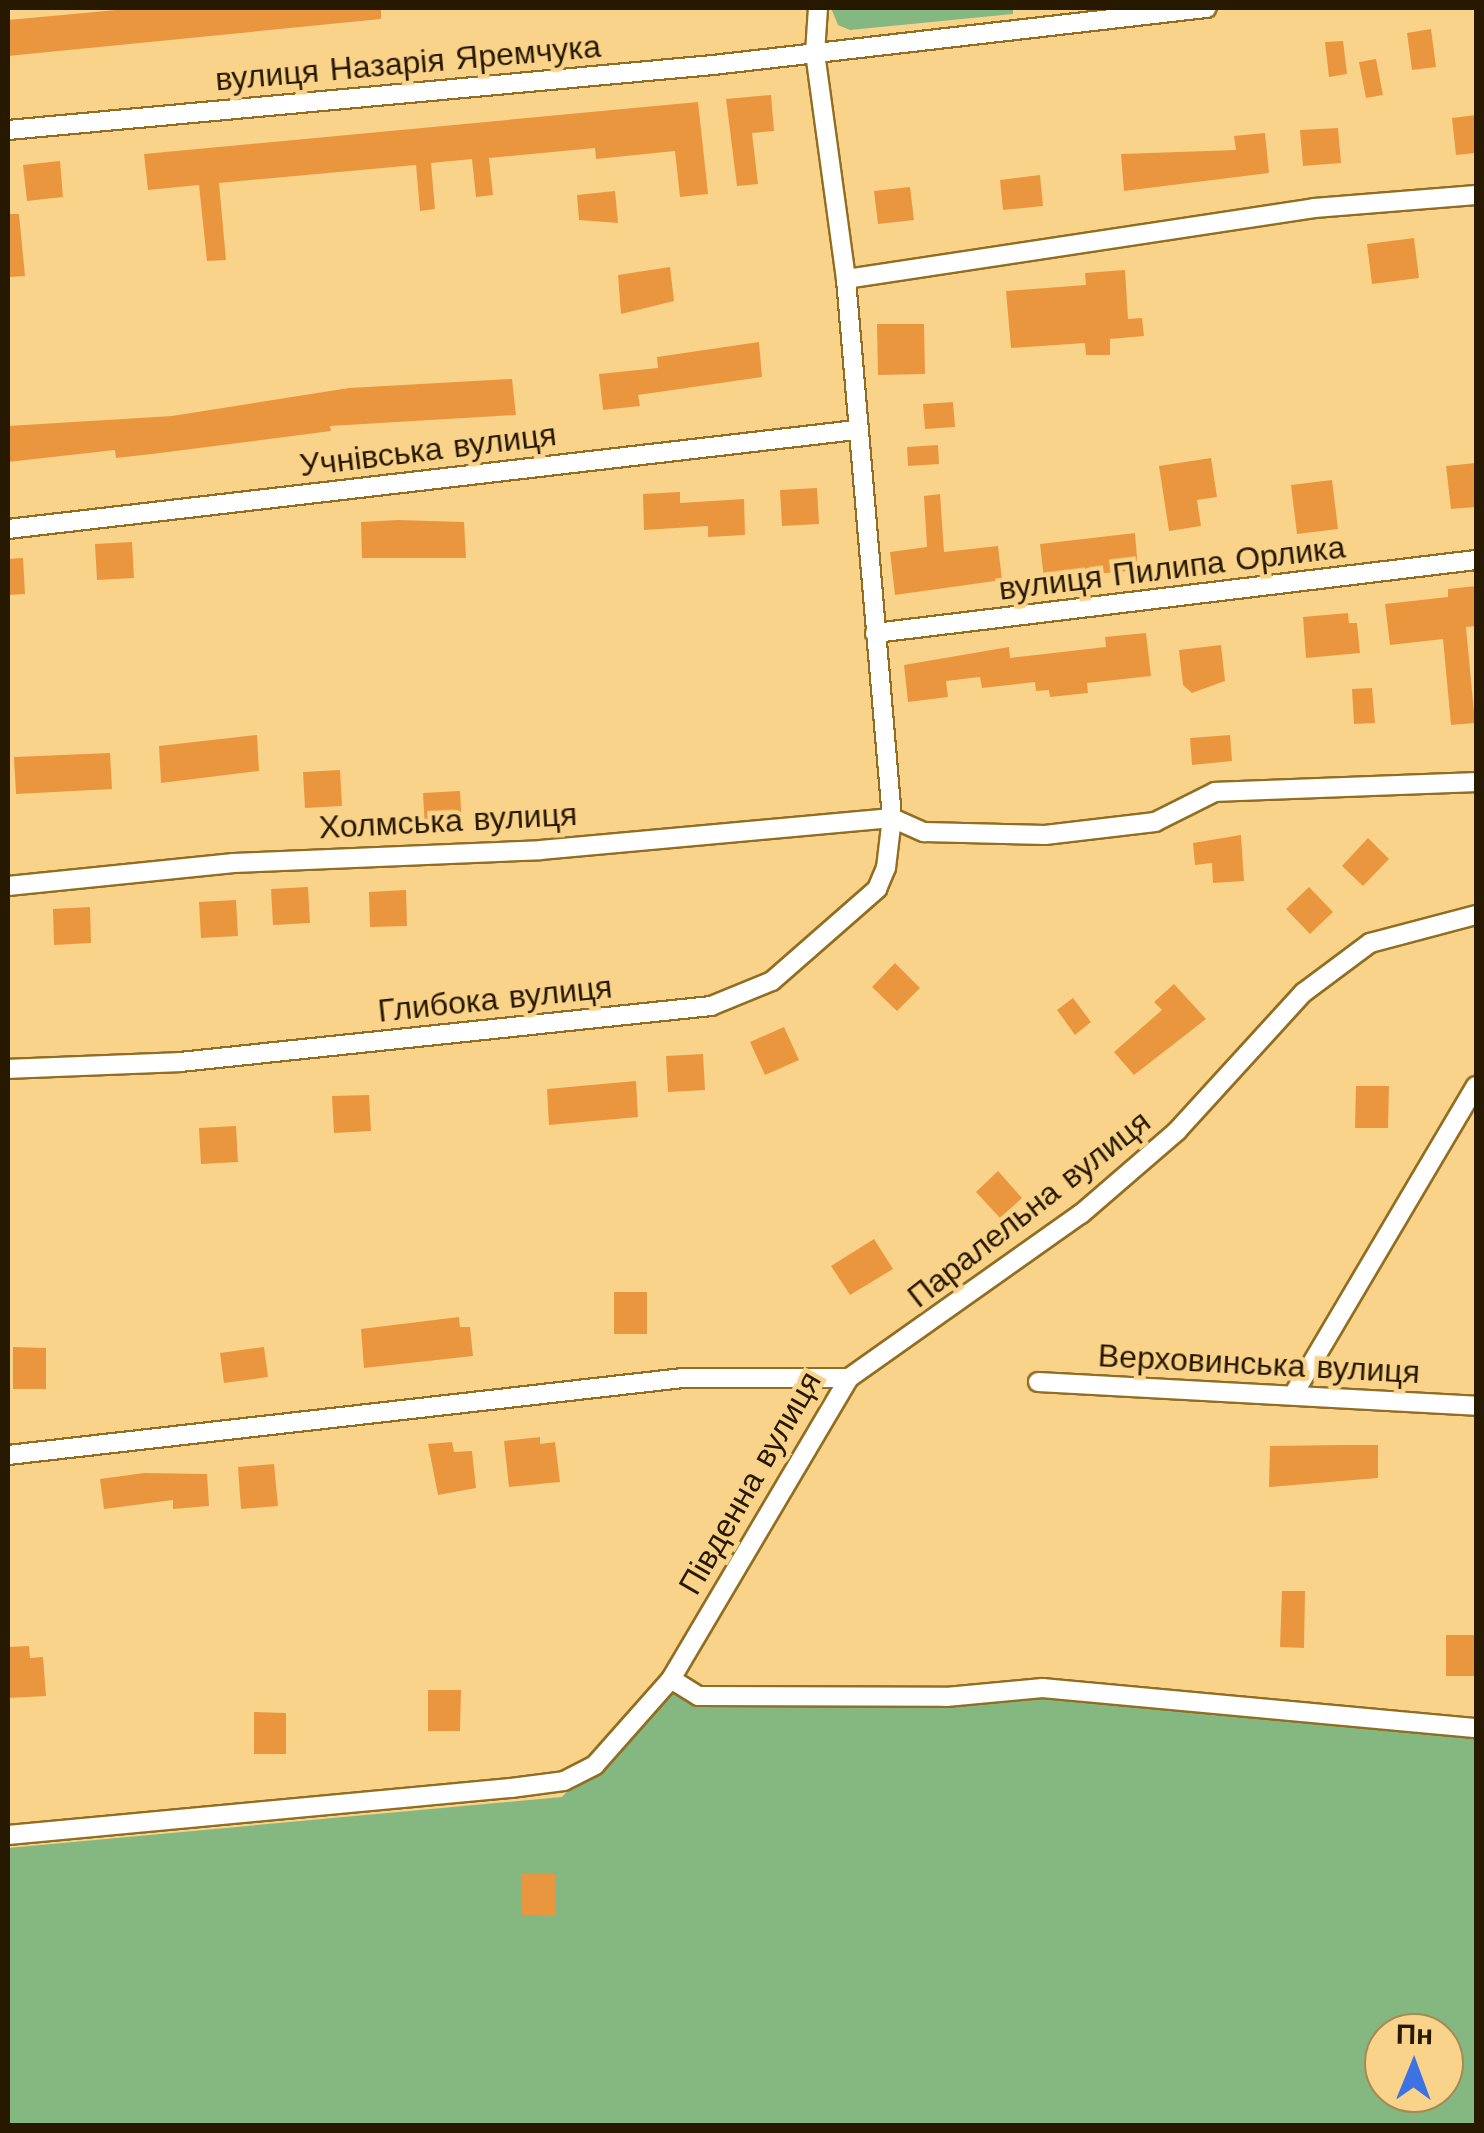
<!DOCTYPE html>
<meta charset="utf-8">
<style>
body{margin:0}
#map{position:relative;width:1484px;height:2133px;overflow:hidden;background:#fad38a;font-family:"Work Sans",sans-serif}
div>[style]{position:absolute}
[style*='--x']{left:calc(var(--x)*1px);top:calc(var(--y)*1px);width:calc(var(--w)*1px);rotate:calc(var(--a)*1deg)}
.green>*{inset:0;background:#85b781}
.building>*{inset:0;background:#ea963f}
.roads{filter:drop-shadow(2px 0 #916e21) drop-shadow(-2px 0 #916e21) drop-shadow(0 2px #916e21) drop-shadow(0 -2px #916e21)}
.minor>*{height:18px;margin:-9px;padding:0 9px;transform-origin:9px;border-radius:9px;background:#fff}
span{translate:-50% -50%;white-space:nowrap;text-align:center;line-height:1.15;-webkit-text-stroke:9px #fad38a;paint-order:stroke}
.street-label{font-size:32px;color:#271900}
.frame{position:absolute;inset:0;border:10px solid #271900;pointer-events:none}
.north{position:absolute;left:1364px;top:2013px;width:100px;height:100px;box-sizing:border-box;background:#fad38a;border:2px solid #a68953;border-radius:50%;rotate:1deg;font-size:28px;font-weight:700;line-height:40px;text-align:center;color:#271900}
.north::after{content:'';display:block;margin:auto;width:35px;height:45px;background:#3c72e2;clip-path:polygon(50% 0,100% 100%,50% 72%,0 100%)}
</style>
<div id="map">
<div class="green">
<div style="clip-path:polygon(831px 8px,1013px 8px,1013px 14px,850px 30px,838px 25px)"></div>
<div style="clip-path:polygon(evenodd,671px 1679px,698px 1696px,1043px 1688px,1476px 1729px,1476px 2125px,8px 2126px,8px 1848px,562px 1797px,671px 1679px,1384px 2033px,1444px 2033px,1444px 2093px,1384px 2093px,1384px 2033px)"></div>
</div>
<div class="building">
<div style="clip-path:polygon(138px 8px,381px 8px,381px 19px,8px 56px,8px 20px)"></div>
<div style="clip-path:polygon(1431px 29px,1436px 67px,1412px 70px,1407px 33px)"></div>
<div style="clip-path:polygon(1343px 41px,1347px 74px,1329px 77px,1325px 42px)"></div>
<div style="clip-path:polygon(1376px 59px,1383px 95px,1366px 98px,1359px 62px)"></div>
<div style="clip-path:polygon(771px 95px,774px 131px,752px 133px,758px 184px,737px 186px,726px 99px)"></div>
<div style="clip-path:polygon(698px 102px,708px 194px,680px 197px,675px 151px,596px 159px,595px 148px,489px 158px,493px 195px,476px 197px,472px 159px,431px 163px,435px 209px,420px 211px,416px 165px,219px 183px,226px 260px,207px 261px,199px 185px,148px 190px,144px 154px)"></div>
<div style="clip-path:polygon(1476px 115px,1476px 153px,1456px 155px,1452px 118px)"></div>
<div style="clip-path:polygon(1338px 128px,1341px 163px,1303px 166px,1300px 130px)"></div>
<div style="clip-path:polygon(1265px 133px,1269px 173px,1124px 191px,1121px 154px,1236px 150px,1234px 136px)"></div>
<div style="clip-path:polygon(60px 161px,63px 197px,27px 201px,23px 165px)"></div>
<div style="clip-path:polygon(1040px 175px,1043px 206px,1003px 210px,1000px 180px)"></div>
<div style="clip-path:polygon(910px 187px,914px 220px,878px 224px,874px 191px)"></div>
<div style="clip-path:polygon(615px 191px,618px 223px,579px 220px,577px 195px)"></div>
<div style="clip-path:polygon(8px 214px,19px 214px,25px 276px,10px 277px)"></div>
<div style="clip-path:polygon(1414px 238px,1419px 278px,1372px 284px,1367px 244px)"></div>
<div style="clip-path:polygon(670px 267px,674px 301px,621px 314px,618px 275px)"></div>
<div style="clip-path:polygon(1125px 270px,1128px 319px,1142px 318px,1144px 336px,1110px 339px,1110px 355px,1086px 355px,1085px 343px,1011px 348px,1006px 291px,1086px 285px,1085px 273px)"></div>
<div style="clip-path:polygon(877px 324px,924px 324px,925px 374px,878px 375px)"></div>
<div style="clip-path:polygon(759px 342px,762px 377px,638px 395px,640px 406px,603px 410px,599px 374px,658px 368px,657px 357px)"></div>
<div style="clip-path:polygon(512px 379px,516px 415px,330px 426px,331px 431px,152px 454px,116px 458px,115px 450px,8px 462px,8px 426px,172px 416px,349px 388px)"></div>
<div style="clip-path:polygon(953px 402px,955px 427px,925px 429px,923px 404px)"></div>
<div style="clip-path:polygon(938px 445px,939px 464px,908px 466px,907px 447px)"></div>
<div style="clip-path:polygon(1211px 458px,1217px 497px,1197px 500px,1201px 526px,1169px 531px,1159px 466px)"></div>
<div style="clip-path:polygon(1476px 463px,1476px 507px,1451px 509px,1446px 466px)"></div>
<div style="clip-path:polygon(1332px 480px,1338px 529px,1297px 534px,1291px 485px)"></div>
<div style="clip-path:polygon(817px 488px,819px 524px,782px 526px,780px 490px)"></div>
<div style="clip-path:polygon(680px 492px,680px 503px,744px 499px,745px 535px,708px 537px,708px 526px,644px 530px,643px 494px)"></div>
<div style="clip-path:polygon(940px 494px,944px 552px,998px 546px,1002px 580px,895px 595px,890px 552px,927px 547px,924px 496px)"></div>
<div style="clip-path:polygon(398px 520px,464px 522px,466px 558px,362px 558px,361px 522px)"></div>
<div style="clip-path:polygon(1135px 533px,1138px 570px,1044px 579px,1040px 544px)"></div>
<div style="clip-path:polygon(132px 542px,134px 578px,97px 580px,95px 544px)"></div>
<div style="clip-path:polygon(23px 558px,25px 594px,8px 595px,8px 559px)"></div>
<div style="clip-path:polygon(1476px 586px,1476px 626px,1466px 627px,1475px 723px,1451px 725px,1443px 639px,1390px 645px,1385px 604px,1448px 597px,1448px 589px)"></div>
<div style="clip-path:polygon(1348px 613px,1349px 623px,1357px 623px,1360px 653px,1306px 658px,1303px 617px)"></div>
<div style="clip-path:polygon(1146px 633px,1151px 676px,1087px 683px,1088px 693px,1050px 697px,1049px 690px,1036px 691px,1035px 682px,982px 688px,980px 677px,946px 681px,948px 697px,908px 702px,904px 665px,1009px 647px,1010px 658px,1106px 647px,1105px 637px)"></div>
<div style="clip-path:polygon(1221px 645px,1225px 681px,1192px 693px,1183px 685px,1179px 650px)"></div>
<div style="clip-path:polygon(1372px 688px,1375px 723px,1354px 724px,1352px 689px)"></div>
<div style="clip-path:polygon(257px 735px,259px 771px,161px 783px,159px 746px)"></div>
<div style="clip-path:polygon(1230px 735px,1232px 761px,1192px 765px,1190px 738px)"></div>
<div style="clip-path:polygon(110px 753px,112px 789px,16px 794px,14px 757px)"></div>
<div style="clip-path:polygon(340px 770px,342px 806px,305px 808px,303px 772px)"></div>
<div style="clip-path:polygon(460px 791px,462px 827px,425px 829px,423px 793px)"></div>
<div style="clip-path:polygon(1241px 835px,1244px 881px,1213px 883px,1212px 863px,1195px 865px,1193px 843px)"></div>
<div style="clip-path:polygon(1368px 838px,1389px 859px,1363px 886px,1342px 866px)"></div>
<div style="clip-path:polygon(308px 887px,310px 923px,273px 925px,271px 889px)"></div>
<div style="clip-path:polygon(1309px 887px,1333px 912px,1310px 934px,1286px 909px)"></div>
<div style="clip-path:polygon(406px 890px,407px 926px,370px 927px,369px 892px)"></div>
<div style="clip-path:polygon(236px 900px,238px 936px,201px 938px,199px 902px)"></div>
<div style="clip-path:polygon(90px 907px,91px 943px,54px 945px,53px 909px)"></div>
<div style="clip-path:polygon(895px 963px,920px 988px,897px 1011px,872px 987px)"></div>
<div style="clip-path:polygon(1174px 984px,1206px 1019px,1134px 1075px,1114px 1052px,1162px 1010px,1154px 1002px)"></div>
<div style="clip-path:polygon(1073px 998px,1091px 1022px,1075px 1035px,1057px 1010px)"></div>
<div style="clip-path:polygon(784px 1027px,799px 1060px,765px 1075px,750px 1042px)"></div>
<div style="clip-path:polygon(703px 1054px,705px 1090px,668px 1092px,666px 1056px)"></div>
<div style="clip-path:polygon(636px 1081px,638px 1117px,549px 1125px,547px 1089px)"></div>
<div style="clip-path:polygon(1356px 1086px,1389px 1086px,1388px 1128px,1355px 1128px)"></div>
<div style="clip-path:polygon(369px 1095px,371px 1131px,334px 1133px,332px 1096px)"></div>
<div style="clip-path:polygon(236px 1126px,238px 1162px,201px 1164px,199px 1128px)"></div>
<div style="clip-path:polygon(998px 1171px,1022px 1198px,1000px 1218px,976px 1192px)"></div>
<div style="clip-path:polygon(874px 1239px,893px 1269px,850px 1295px,831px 1266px)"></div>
<div style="clip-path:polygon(614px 1292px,647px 1292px,647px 1334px,614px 1334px)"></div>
<div style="clip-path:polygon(459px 1317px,460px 1327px,470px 1327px,473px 1356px,364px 1368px,361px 1329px)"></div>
<div style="clip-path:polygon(13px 1347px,46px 1348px,46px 1389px,13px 1389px)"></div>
<div style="clip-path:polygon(264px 1347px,268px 1377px,224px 1383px,220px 1353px)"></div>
<div style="clip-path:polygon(540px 1437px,540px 1444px,555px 1442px,560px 1482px,509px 1487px,504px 1441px)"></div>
<div style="clip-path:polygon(452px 1442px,454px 1452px,472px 1451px,476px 1488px,438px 1495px,428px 1444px)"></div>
<div style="clip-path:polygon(1343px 1445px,1378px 1445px,1378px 1478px,1269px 1487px,1270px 1446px)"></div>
<div style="clip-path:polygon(274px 1464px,278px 1506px,241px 1509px,238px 1467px)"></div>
<div style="clip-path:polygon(144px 1473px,207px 1474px,209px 1506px,173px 1509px,173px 1500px,104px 1509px,100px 1479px)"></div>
<div style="clip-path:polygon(1282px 1591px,1305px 1591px,1304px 1648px,1280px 1647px)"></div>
<div style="clip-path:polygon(1446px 1635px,1476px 1635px,1476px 1676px,1446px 1676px)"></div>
<div style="clip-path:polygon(29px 1646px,30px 1658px,43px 1657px,46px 1696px,8px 1698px,8px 1647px)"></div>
<div style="clip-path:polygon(428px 1690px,461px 1690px,460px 1731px,428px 1731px)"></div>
<div style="clip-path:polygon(254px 1712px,286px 1713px,286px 1754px,254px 1754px)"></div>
<div style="clip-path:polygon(522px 1874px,555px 1874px,555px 1916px,522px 1915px)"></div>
</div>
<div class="roads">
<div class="minor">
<div style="--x:8;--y:130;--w:708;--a:-5.27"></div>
<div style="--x:713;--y:65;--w:497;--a:-6.6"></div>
<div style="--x:846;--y:279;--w:473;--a:-8.6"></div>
<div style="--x:1314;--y:208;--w:163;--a:-4.6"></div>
<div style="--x:8;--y:529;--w:854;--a:-6.66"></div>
<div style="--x:875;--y:633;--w:605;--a:-6.93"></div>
<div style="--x:892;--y:818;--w:35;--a:24"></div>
<div style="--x:924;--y:832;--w:121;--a:1.4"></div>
<div style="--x:1045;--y:835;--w:111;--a:-6.7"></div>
<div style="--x:1155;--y:822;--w:67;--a:-26.6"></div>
<div style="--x:1215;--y:792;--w:261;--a:-2.2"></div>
<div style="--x:8;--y:886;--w:227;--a:-5.8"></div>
<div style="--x:234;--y:863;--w:307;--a:-2.4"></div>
<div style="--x:541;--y:850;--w:352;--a:-5.2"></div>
<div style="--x:8;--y:1069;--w:172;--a:-2.3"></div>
<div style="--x:180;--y:1062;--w:534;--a:-6.02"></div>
<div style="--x:711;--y:1006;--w:66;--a:-22.3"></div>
<div style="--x:772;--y:981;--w:140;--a:-41.2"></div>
<div style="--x:877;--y:889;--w:23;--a:-67"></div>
<div style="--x:886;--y:868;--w:50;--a:-83.2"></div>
<div style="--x:892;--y:818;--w:541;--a:-94.88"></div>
<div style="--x:846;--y:279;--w:228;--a:-97.8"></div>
<div style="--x:815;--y:53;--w:45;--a:-86.2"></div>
<div style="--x:1038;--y:1382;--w:439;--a:3.1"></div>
<div style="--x:1293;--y:1395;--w:359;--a:-59.4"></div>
<div style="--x:8;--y:1455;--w:679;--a:-6.51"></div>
<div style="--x:683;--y:1378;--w:166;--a:0"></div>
<div style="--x:671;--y:1679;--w:32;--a:32"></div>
<div style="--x:698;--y:1696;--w:248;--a:0.2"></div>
<div style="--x:946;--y:1697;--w:97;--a:-5.3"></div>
<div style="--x:1043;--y:1688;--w:435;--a:5.3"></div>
<div style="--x:8;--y:1835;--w:505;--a:-5.34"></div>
<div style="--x:511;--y:1788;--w:53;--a:-7.5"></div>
<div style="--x:564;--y:1781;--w:35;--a:-27"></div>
<div style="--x:595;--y:1765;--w:115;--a:-48.5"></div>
<div style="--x:671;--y:1679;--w:350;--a:-59.4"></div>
<div style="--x:849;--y:1378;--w:284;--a:-35.3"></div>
<div style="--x:1081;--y:1214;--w:127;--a:-40.8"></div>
<div style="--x:1177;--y:1131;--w:187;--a:-47.6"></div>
<div style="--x:1303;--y:993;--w:84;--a:-36.7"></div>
<div style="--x:1370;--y:943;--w:110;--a:-14.8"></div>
</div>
</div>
<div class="street-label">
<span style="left:408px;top:63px;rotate:-5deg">вулиця Назарія Яремчука</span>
<span style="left:428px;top:450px;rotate:-7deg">Учнівська вулиця</span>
<span style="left:1172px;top:568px;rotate:-7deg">вулиця Пилипа Орлика</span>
<span style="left:448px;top:821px;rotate:-3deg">Холмська вулиця</span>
<span style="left:495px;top:999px;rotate:-6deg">Глибока вулиця</span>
<span style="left:1029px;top:1209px;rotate:-38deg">Паралельна вулиця</span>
<span style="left:1259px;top:1364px;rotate:3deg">Верховинська вулиця</span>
<span style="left:750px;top:1483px;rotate:-60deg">Південна вулиця</span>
</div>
<div class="frame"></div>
<div class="north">Пн</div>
</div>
